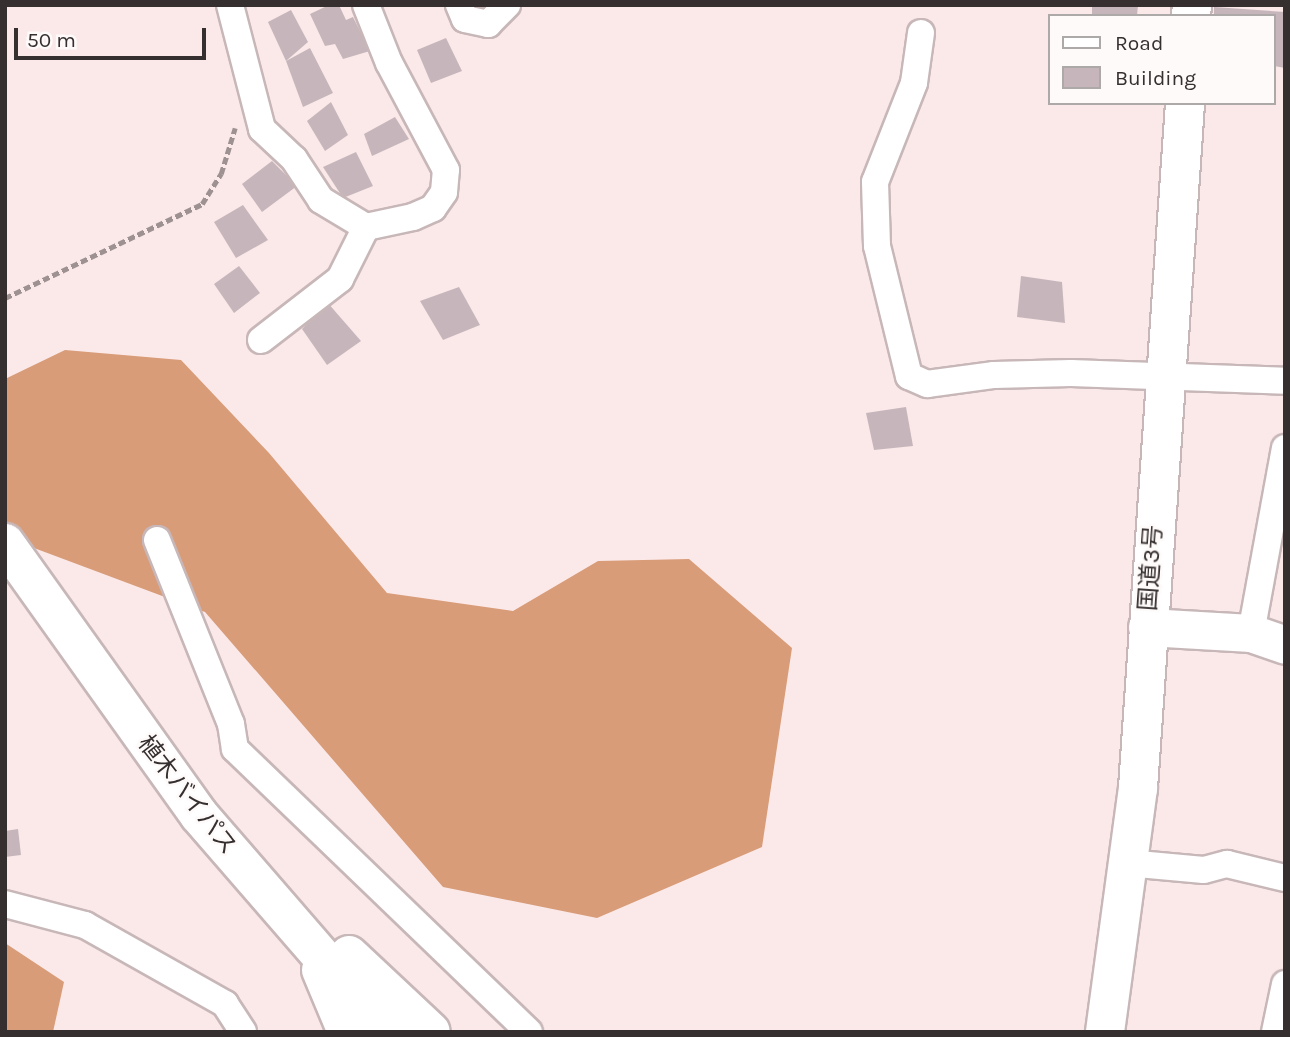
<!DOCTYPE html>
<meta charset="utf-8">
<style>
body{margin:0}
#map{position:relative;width:1290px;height:1037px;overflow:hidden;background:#fbe9ea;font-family:Karla,"Noto Sans JP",sans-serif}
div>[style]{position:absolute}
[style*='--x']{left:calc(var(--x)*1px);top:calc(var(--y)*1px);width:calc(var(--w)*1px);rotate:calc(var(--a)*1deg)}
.forest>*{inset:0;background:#d89c78}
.building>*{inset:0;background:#c6b6bb}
.path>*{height:4.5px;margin-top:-2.25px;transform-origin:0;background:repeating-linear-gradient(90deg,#9e9191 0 7px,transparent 0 10.5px)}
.roads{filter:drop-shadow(2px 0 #c8b7b8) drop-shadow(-2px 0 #c8b7b8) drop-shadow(0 2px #c8b7b8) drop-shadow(0 -2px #c8b7b8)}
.minor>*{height:26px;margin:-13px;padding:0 13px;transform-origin:13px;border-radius:13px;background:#fff}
.secondary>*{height:37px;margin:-18.5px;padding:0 18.5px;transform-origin:18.5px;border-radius:18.5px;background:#fff}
.trunk>*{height:38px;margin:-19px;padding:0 19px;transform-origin:19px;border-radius:19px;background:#fff}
span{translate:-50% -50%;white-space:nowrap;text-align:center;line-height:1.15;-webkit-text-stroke:5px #fefafa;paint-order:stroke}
.street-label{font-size:24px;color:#362f2f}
.frame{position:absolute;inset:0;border:7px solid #362f2f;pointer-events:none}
.legend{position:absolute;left:1048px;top:14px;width:228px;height:91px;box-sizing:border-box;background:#fefafa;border:2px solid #aea9a9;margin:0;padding:9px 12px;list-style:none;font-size:21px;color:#362f2f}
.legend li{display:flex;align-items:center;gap:14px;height:35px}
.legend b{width:35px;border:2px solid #aea9a9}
.scale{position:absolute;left:14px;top:28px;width:192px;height:32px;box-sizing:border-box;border:4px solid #362f2f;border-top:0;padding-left:9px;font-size:21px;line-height:24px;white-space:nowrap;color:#362f2f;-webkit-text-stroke:5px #fefafa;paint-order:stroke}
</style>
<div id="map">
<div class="forest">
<div style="clip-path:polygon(65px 350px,181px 360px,269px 453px,387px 593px,513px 611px,598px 561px,689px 559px,792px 648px,762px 847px,597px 918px,443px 887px,205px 612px,26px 545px,5px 550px,5px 379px)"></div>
<div style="clip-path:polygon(5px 943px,64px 982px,53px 1032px,5px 1032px)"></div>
</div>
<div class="building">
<div style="clip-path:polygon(329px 5px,339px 5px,346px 20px,353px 17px,370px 51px,343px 59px,335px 44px,325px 46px,310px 14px)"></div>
<div style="clip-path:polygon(1092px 5px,1138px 5px,1137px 16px,1092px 16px)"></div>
<div style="clip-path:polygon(1214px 7px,1285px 12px,1285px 68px,1274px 66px,1274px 16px,1214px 16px)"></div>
<div style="clip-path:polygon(291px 10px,308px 42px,286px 61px,268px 22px)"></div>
<div style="clip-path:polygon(446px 38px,462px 71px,431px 83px,417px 50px)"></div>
<div style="clip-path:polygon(310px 48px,333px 93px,303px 107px,286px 61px)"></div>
<div style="clip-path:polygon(331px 102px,348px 135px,325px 151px,307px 121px)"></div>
<div style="clip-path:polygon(395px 117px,409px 139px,372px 156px,364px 134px)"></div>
<div style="clip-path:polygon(356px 152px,373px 186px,343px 198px,323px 167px)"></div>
<div style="clip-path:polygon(272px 161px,297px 186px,262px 212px,242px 184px)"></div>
<div style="clip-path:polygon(243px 205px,268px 240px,236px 258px,214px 222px)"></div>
<div style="clip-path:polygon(239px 266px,260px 293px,234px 313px,214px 284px)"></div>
<div style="clip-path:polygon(1021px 276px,1062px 282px,1065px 323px,1017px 317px)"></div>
<div style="clip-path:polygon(459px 287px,480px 325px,443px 340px,420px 301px)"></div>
<div style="clip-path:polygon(327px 302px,361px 341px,327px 365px,302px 329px)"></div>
<div style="clip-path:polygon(906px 407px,913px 446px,874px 450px,866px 413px)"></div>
<div style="clip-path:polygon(18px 829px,21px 855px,5px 857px,5px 831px)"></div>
</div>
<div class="path">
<div style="--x:5;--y:298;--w:218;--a:-25.5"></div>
<div style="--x:202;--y:204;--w:36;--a:-58"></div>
<div style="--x:221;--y:174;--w:48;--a:-73.1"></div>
</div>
<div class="roads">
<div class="minor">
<div style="--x:230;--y:5;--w:128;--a:75.5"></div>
<div style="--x:262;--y:129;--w:44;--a:43.2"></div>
<div style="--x:294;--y:159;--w:49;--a:56.6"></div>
<div style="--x:321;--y:200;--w:52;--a:31"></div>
<div style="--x:459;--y:5;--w:15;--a:67"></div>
<div style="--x:465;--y:19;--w:24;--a:12"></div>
<div style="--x:488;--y:24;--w:27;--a:-45"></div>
<div style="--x:921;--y:33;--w:50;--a:98"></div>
<div style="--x:914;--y:83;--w:106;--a:111.5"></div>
<div style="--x:875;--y:182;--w:64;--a:88.2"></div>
<div style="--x:877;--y:246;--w:134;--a:76.2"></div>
<div style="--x:909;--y:376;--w:20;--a:24"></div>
<div style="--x:927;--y:384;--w:68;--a:-7.7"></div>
<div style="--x:994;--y:375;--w:77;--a:-1.5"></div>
<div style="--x:1071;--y:373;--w:214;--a:2.1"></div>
<div style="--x:261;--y:340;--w:100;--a:-37.7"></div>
<div style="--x:340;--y:279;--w:58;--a:-63.4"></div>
<div style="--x:366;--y:227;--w:48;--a:-12"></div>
<div style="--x:413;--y:217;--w:22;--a:-24"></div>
<div style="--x:433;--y:208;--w:19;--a:-55"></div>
<div style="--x:444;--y:192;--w:22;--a:-85"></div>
<div style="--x:446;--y:170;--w:121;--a:-118"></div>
<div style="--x:389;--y:63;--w:62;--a:-111.6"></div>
<div style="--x:157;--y:540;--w:198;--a:68.1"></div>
<div style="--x:231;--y:724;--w:25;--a:81"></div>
<div style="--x:235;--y:749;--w:408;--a:43.9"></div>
<div style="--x:1251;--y:633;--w:188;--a:-79.6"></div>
<div style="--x:1127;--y:863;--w:77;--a:5.2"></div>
<div style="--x:1204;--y:870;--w:24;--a:-15"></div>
<div style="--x:1227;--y:864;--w:60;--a:13.6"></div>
<div style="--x:5;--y:904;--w:83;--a:14.7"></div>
<div style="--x:85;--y:925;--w:161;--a:29.4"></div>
<div style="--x:225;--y:1004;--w:33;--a:57"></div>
<div style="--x:1275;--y:1032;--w:49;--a:-78.2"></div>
</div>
<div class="secondary">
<div style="--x:1147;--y:627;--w:104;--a:3.3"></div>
<div style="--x:1251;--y:633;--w:36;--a:19"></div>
</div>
<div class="trunk">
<div style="--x:1191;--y:16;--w:11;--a:-85"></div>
<div style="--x:5;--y:543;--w:334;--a:54.5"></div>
<div style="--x:199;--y:815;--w:287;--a:49.1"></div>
<div style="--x:349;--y:955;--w:112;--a:43.2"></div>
<div style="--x:321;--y:970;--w:67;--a:67.2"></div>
<div style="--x:1105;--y:1032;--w:246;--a:-82.3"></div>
<div style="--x:1138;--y:788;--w:687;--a:-86.07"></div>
</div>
</div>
<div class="street-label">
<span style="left:1151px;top:568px;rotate:-86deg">国道3号</span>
<span style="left:187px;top:795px;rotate:52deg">植木バイパス</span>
</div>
<div class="frame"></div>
<ul class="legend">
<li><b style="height:9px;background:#fff"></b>Road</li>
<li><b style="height:19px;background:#c6b6bb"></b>Building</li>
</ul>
<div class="scale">50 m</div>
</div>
